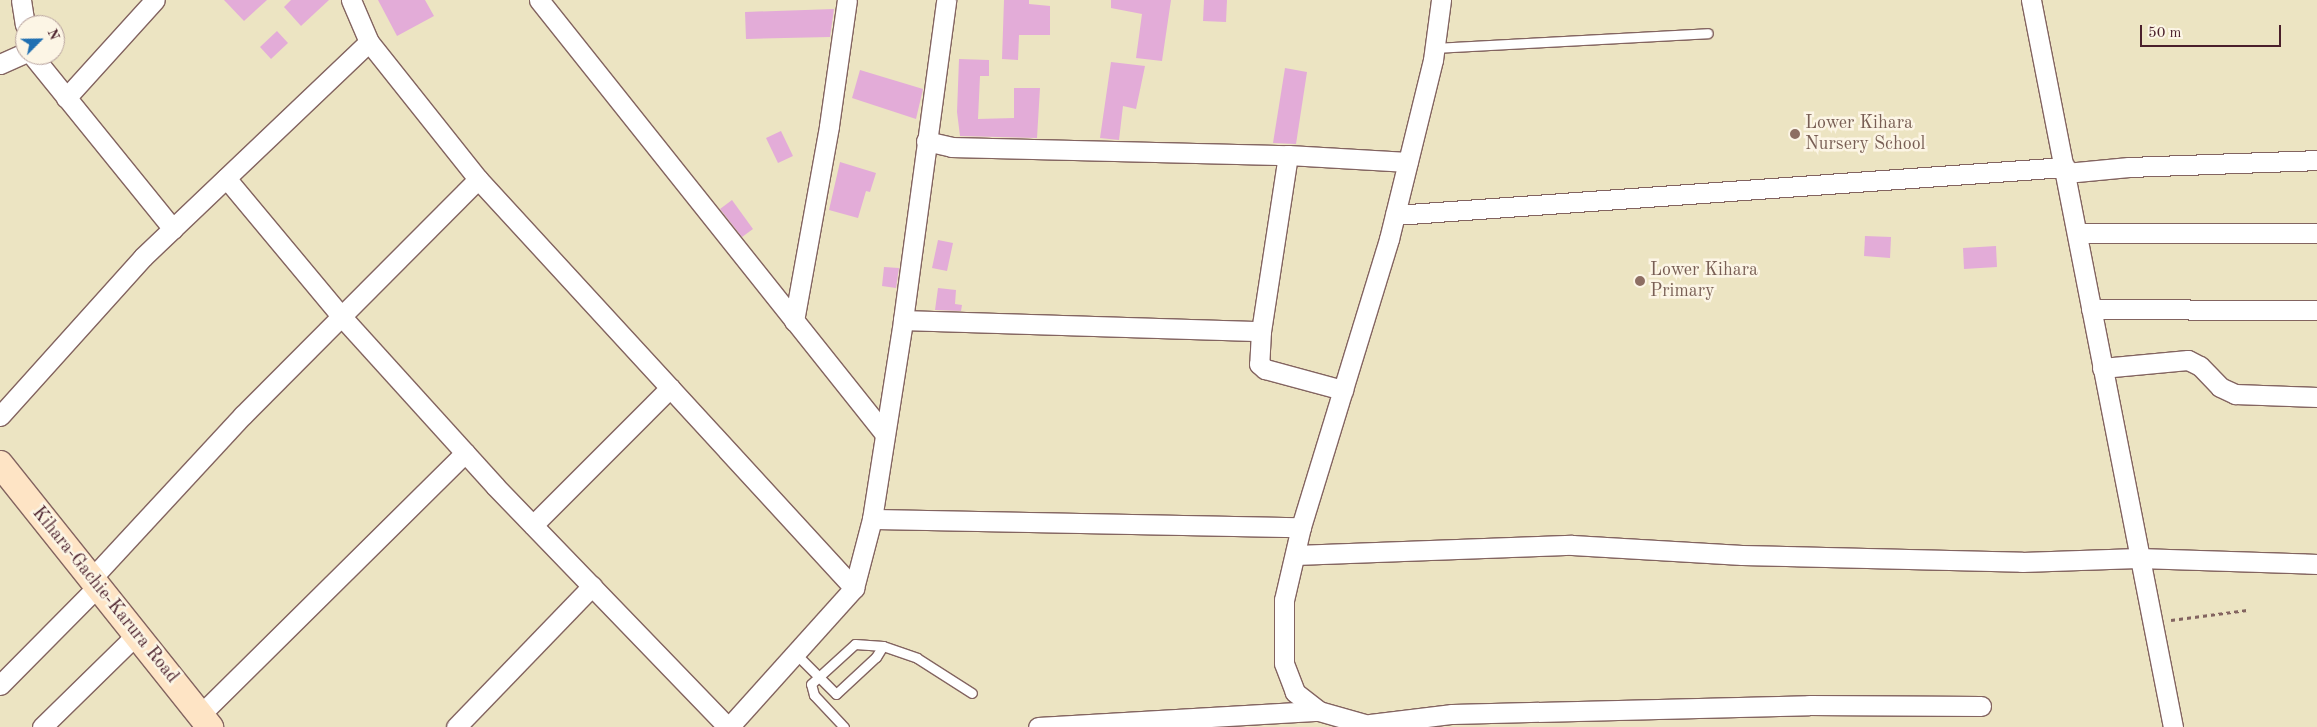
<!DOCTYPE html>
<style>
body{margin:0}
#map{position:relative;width:2317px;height:727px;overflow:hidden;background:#ece4c2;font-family:"Old Standard TT",serif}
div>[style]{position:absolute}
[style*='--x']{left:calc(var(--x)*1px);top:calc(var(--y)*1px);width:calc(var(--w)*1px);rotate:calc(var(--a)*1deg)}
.building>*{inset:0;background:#e3acd8}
.path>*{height:3px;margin-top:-1.5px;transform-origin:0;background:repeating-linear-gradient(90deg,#836460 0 4px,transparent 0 8px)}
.roads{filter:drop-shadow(1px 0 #836460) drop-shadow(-1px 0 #836460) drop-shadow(0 1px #836460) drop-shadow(0 -1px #836460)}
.lane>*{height:9px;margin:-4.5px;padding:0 4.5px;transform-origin:4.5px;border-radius:4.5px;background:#fff}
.street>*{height:19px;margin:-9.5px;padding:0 9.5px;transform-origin:9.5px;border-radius:9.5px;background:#fff}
.secondary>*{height:26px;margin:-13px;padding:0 13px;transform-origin:13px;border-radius:13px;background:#fee4c5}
.dots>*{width:14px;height:14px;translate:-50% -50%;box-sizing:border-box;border:2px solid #fcf5e5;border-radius:50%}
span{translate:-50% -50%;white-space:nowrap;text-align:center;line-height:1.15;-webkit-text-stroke:5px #fcf5e5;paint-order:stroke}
.education-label{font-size:18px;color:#785e54}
.left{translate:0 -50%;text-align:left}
.street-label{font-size:18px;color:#4a1f2b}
.north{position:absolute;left:15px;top:15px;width:50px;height:50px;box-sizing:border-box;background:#fcf5e5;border:1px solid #b59f9b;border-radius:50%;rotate:67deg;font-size:14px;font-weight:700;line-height:20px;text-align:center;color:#4a1f2b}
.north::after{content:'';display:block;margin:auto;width:18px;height:22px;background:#1f6fb2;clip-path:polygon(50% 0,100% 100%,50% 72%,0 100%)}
.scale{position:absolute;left:2140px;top:25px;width:141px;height:22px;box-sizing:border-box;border:2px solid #4a1f2b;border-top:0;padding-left:6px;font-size:15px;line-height:18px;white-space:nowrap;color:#4a1f2b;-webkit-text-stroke:4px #fcf5e5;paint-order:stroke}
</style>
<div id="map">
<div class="building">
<div style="clip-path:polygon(224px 0,267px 0,244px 21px)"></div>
<div style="clip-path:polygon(291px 0,329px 0,301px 26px,284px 7px)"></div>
<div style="clip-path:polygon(378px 0,425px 0,434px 16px,397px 36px)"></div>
<div style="clip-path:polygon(1004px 0,1029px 0,1029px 4px,1050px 6px,1050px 35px,1019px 35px,1018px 60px,1002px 59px)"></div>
<div style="clip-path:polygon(1111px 0,1171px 0,1162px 61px,1136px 58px,1142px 14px,1111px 8px)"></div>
<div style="clip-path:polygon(1204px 0,1227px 0,1226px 22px,1203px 21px)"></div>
<div style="clip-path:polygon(834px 9px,830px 37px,746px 39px,745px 12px)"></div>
<div style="clip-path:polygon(277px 31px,288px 43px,271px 59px,260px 47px)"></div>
<div style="clip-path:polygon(959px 59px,989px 60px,989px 76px,980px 76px,978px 119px,1014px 118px,1014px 88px,1040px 88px,1037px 138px,960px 136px,957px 112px)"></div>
<div style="clip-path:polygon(1111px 62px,1145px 66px,1136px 109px,1123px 106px,1119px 140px,1100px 138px)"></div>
<div style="clip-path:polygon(1285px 68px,1307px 72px,1296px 144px,1273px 143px)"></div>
<div style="clip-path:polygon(860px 70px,923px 89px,916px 119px,852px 98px)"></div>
<div style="clip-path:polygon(781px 131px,793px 156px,778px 163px,766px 138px)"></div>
<div style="clip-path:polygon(840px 162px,876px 173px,870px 192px,866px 191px,858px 218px,829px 210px)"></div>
<div style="clip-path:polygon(732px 200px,753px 229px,742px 237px,720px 209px)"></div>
<div style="clip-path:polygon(1865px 236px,1891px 237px,1890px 258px,1864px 256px)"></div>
<div style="clip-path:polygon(938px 240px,953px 243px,947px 271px,932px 268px)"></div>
<div style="clip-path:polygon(1996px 246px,1997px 267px,1964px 269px,1963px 248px)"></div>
<div style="clip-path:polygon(884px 267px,899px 268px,896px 288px,882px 286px)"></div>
<div style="clip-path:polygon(938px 288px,956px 290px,955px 304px,962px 305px,961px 311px,935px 310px)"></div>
</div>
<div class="path">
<div style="--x:2171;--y:620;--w:77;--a:-7.5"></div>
</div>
<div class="roads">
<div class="lane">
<div style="--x:1434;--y:48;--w:274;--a:-3.1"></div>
<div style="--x:797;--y:655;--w:55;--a:45"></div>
<div style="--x:836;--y:694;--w:54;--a:-42.8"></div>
<div style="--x:876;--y:657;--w:13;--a:-58"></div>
<div style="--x:844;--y:727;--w:44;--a:-133.2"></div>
<div style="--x:814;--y:695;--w:11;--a:-105"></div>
<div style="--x:811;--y:684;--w:59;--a:-42.3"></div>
<div style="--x:855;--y:644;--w:28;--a:4"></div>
<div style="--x:883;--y:646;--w:36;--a:19"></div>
<div style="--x:917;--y:658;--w:65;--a:32.5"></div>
</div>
<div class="street">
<div style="--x:21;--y:0;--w:25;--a:81"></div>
<div style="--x:351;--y:0;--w:46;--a:66.8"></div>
<div style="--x:369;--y:42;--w:175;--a:51.5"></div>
<div style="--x:478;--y:179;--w:556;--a:47.41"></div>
<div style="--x:539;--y:0;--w:554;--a:51.45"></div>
<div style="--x:2031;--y:0;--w:741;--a:78.95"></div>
<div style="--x:32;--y:55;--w:224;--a:51"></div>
<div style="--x:0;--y:64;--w:27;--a:-24"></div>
<div style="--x:66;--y:98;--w:132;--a:-47.8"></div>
<div style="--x:926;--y:141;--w:26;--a:13"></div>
<div style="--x:951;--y:147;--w:337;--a:1.4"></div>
<div style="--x:1288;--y:155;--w:120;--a:3.3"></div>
<div style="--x:1288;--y:155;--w:178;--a:98.7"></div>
<div style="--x:1261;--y:331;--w:33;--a:93"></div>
<div style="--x:1259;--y:364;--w:8;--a:40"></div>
<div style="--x:1265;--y:369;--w:81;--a:15.1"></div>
<div style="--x:2066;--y:173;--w:63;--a:-5.4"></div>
<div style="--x:2129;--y:167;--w:188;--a:-2.1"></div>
<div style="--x:226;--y:178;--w:180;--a:50.2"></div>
<div style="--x:341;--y:316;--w:229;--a:47.8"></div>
<div style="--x:495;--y:486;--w:335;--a:46"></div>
<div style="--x:1395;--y:215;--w:672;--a:-4.1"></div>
<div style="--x:2077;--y:233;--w:240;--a:0"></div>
<div style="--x:2091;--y:309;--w:226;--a:0.3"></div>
<div style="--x:903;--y:320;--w:358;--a:1.8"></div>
<div style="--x:794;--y:321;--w:198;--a:-79.8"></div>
<div style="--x:829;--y:126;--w:127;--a:-81.9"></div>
<div style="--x:2102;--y:368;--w:86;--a:-5.3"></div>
<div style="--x:2188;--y:360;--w:13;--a:27"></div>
<div style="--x:2200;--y:366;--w:29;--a:46"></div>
<div style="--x:2220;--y:387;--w:17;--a:25"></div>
<div style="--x:2235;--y:394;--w:82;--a:2.1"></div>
<div style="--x:0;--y:416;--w:214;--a:-48"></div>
<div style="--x:143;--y:257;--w:312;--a:-43.6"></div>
<div style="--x:872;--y:519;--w:429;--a:1.1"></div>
<div style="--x:533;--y:525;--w:194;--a:-45"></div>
<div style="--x:1295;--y:555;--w:277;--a:-2.1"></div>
<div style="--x:1572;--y:545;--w:170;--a:3.4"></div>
<div style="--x:1742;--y:555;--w:280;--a:1.4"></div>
<div style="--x:2022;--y:562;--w:116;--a:-2"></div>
<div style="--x:2138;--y:558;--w:179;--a:1.9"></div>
<div style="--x:92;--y:578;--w:222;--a:-47.2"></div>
<div style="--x:243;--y:415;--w:333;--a:-45.1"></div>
<div style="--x:0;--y:685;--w:139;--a:-45.3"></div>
<div style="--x:200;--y:715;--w:373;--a:-44.7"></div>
<div style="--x:1370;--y:724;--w:83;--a:-7"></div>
<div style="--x:1452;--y:714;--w:357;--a:-1.4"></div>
<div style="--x:1809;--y:705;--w:172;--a:0.3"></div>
<div style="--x:42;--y:727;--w:133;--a:-44.4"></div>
<div style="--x:456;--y:727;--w:196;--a:-46"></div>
<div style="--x:729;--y:727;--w:187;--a:-48"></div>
<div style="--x:854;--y:588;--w:71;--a:-75.4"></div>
<div style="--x:872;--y:519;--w:201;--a:-81.1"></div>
<div style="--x:903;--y:320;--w:323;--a:-82.3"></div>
<div style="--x:1038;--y:727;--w:281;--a:-3.3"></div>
<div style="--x:1375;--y:727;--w:58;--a:-164.1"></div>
<div style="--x:1319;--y:711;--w:31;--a:-142"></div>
<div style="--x:1295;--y:692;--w:31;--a:-111"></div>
<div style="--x:1284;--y:663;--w:63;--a:-90"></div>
<div style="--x:1284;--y:600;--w:75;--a:-76.9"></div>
<div style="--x:1301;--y:527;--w:301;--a:-73"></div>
<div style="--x:1389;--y:239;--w:184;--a:-76.2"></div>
<div style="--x:1433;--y:60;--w:61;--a:-82.4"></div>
</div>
<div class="secondary">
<div style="--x:0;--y:464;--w:337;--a:51.4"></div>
</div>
</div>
<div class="dots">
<div style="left:1795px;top:134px;background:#8d6e63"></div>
<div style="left:1640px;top:281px;background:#8d6e63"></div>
</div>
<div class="education-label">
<span class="left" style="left:1805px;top:134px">Lower Kihara<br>Nursery School</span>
<span class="left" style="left:1650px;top:281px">Lower Kihara<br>Primary</span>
</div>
<div class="street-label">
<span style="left:105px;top:595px;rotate:51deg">Kihara-Gachie-Karura Road</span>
</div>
<div class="north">N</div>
<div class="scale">50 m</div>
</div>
